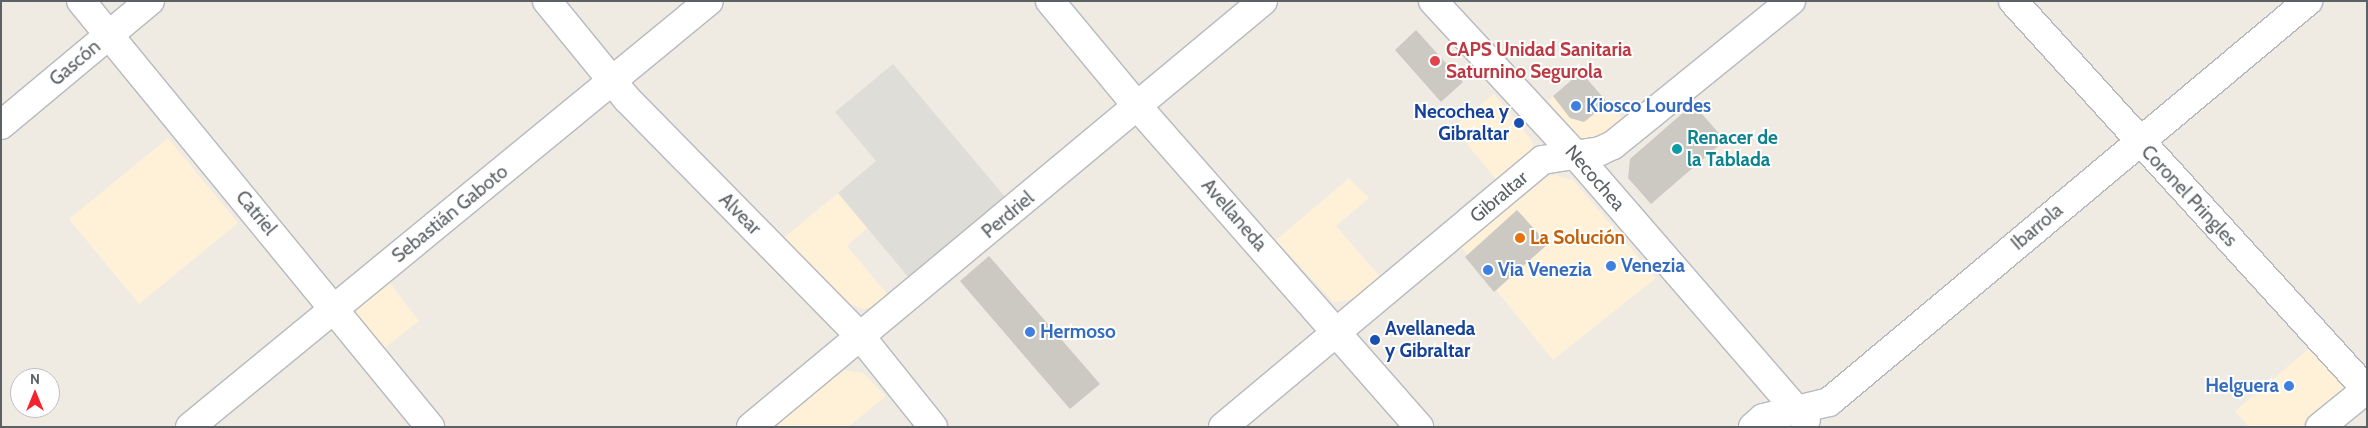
<!DOCTYPE html>
<meta charset="utf-8">
<style>
body{margin:0}
#map{position:relative;width:2368px;height:428px;overflow:hidden;background:#efebe3;font-family:Cabin,sans-serif}
div>[style]{position:absolute}
[style*='--x']{left:calc(var(--x)*1px);top:calc(var(--y)*1px);width:calc(var(--w)*1px);rotate:calc(var(--a)*1deg)}
.commercial>*{inset:0;background:#fff1d8}
.industrial>*{inset:0;background:#dfddd7}
.building>*{inset:0;background:#ccc8c2}
.roads{filter:drop-shadow(1px 0 #b6babe) drop-shadow(-1px 0 #b6babe) drop-shadow(0 1px #b6babe) drop-shadow(0 -1px #b6babe)}
.minor>*{height:28px;margin:-14px;padding:0 14px;transform-origin:14px;border-radius:14px;background:#fff}
.dots>*{width:14px;height:14px;translate:-50% -50%;box-sizing:border-box;border:2px solid #fff;border-radius:50%}
span{translate:-50% -50%;white-space:nowrap;text-align:center;line-height:1.15;-webkit-text-stroke:4px #fff;paint-order:stroke}
.health-label{font-size:19px;color:#be3a42;font-weight:700}
.left{translate:0 -50%;text-align:left}
.street-label{font-size:19px;color:#5b6165}
.shop-label{font-size:19px;color:#366cbe;font-weight:700}
.right{translate:-100% -50%;text-align:right}
.transit-label{font-size:19px;color:#164399;font-weight:700}
.culture-label{font-size:19px;color:#0d838f;font-weight:700}
.food-label{font-size:19px;color:#c56008;font-weight:700}
.frame{position:absolute;inset:0;border:2px solid #5b6165;pointer-events:none}
.north{position:absolute;left:10px;top:368px;width:50px;height:50px;box-sizing:border-box;background:#fff;border:1px solid #bdc0c1;border-radius:50%;rotate:0deg;font-size:14px;font-weight:700;line-height:20px;text-align:center;color:#5b6165}
.north::after{content:'';display:block;margin:auto;width:18px;height:22px;background:#f5232d;clip-path:polygon(50% 0,100% 100%,50% 72%,0 100%)}
</style>
<div id="map">
<div class="commercial">
<div style="clip-path:polygon(1581px 72px,1626px 123px,1594px 142px,1579px 137px,1548px 101px)"></div>
<div style="clip-path:polygon(1494px 94px,1532px 141px,1533px 150px,1499px 183px,1453px 127px)"></div>
<div style="clip-path:polygon(168px 138px,238px 223px,139px 304px,69px 219px)"></div>
<div style="clip-path:polygon(1555px 175px,1573px 180px,1656px 278px,1553px 360px,1461px 247px,1547px 177px)"></div>
<div style="clip-path:polygon(1349px 178px,1369px 198px,1336px 226px,1382px 279px,1357px 299px,1333px 302px,1276px 240px)"></div>
<div style="clip-path:polygon(838px 193px,867px 228px,847px 246px,889px 296px,874px 306px,863px 309px,840px 300px,781px 240px)"></div>
<div style="clip-path:polygon(389px 282px,419px 321px,382px 350px,356px 317px,358px 306px)"></div>
<div style="clip-path:polygon(2312px 346px,2343px 382px,2341px 397px,2306px 427px,2249px 427px,2235px 411px)"></div>
<div style="clip-path:polygon(837px 369px,863px 373px,886px 396px,848px 427px,775px 427px,773px 424px)"></div>
</div>
<div class="industrial">
<div style="clip-path:polygon(893px 64px,1006px 198px,909px 278px,838px 193px,876px 161px,835px 112px)"></div>
</div>
<div class="building">
<div style="clip-path:polygon(1416px 30px,1463px 82px,1441px 102px,1395px 50px)"></div>
<div style="clip-path:polygon(1581px 72px,1608px 103px,1584px 122px,1570px 118px,1553px 96px)"></div>
<div style="clip-path:polygon(1693px 104px,1725px 140px,1651px 204px,1628px 178px,1630px 159px)"></div>
<div style="clip-path:polygon(1517px 210px,1548px 244px,1494px 292px,1465px 257px)"></div>
<div style="clip-path:polygon(989px 256px,1100px 384px,1070px 409px,960px 281px)"></div>
</div>
<div class="roads">
<div class="minor">
<div style="--x:81;--y:1;--w:551;--a:50.67"></div>
<div style="--x:547;--y:1;--w:127;--a:50.8"></div>
<div style="--x:627;--y:99;--w:334;--a:45.5"></div>
<div style="--x:861;--y:337;--w:115;--a:51.3"></div>
<div style="--x:1050;--y:1;--w:138;--a:50.3"></div>
<div style="--x:1138;--y:107;--w:426;--a:48.7"></div>
<div style="--x:1433;--y:1;--w:207;--a:47.2"></div>
<div style="--x:1574;--y:153;--w:354;--a:49.1"></div>
<div style="--x:2013;--y:1;--w:526;--a:47.7"></div>
<div style="--x:1;--y:125;--w:194;--a:-39.8"></div>
<div style="--x:190;--y:427;--w:671;--a:-39.38"></div>
<div style="--x:751;--y:427;--w:666;--a:-39.76"></div>
<div style="--x:1223;--y:427;--w:416;--a:-39.9"></div>
<div style="--x:1542;--y:160;--w:59;--a:-8.8"></div>
<div style="--x:1600;--y:151;--w:14;--a:-25"></div>
<div style="--x:1613;--y:145;--w:229;--a:-39"></div>
<div style="--x:1753;--y:427;--w:13;--a:-42"></div>
<div style="--x:1763;--y:418;--w:68;--a:-13.6"></div>
<div style="--x:1829;--y:402;--w:625;--a:-39.93"></div>
<div style="--x:2320;--y:427;--w:60;--a:-39"></div>
</div>
</div>
<div class="dots">
<div style="left:1435px;top:61px;background:#e0444e"></div>
<div style="left:1576px;top:106px;background:#3f7fe0"></div>
<div style="left:1519px;top:123px;background:#1a4fb4"></div>
<div style="left:1677px;top:149px;background:#0f9aa8"></div>
<div style="left:1520px;top:238px;background:#e8710a"></div>
<div style="left:1611px;top:266px;background:#3f7fe0"></div>
<div style="left:1488px;top:270px;background:#3f7fe0"></div>
<div style="left:1030px;top:332px;background:#3f7fe0"></div>
<div style="left:1375px;top:340px;background:#1a4fb4"></div>
<div style="left:2289px;top:386px;background:#3f7fe0"></div>
</div>
<div class="health-label">
<span class="left" style="left:1446px;top:61px">CAPS Unidad Sanitaria<br>Saturnino Segurola</span>
</div>
<div class="street-label">
<span style="left:75px;top:63px;rotate:-40deg">Gascón</span>
<span style="left:1595px;top:178px;rotate:49deg">Necochea</span>
<span style="left:2189px;top:196px;rotate:47deg">Coronel Pringles</span>
<span style="left:1499px;top:197px;rotate:-40deg">Gibraltar</span>
<span style="left:256px;top:213px;rotate:50deg">Catriel</span>
<span style="left:450px;top:214px;rotate:-39deg">Sebastián Gaboto</span>
<span style="left:740px;top:214px;rotate:45deg">Alvear</span>
<span style="left:1008px;top:215px;rotate:-40deg">Perdriel</span>
<span style="left:1234px;top:215px;rotate:49deg">Avellaneda</span>
<span style="left:2037px;top:227px;rotate:-40deg">Ibarrola</span>
</div>
<div class="shop-label">
<span class="left" style="left:1586px;top:106px">Kiosco Lourdes</span>
<span class="left" style="left:1621px;top:266px">Venezia</span>
<span class="left" style="left:1498px;top:270px">Via Venezia</span>
<span class="left" style="left:1040px;top:332px">Hermoso</span>
<span class="right" style="left:2279px;top:386px">Helguera</span>
</div>
<div class="transit-label">
<span class="right" style="left:1509px;top:123px">Necochea y<br>Gibraltar</span>
<span class="left" style="left:1385px;top:340px">Avellaneda<br>y Gibraltar</span>
</div>
<div class="culture-label">
<span class="left" style="left:1687px;top:149px">Renacer de<br>la Tablada</span>
</div>
<div class="food-label">
<span class="left" style="left:1530px;top:238px">La Solución</span>
</div>
<div class="frame"></div>
<div class="north">N</div>
</div>
